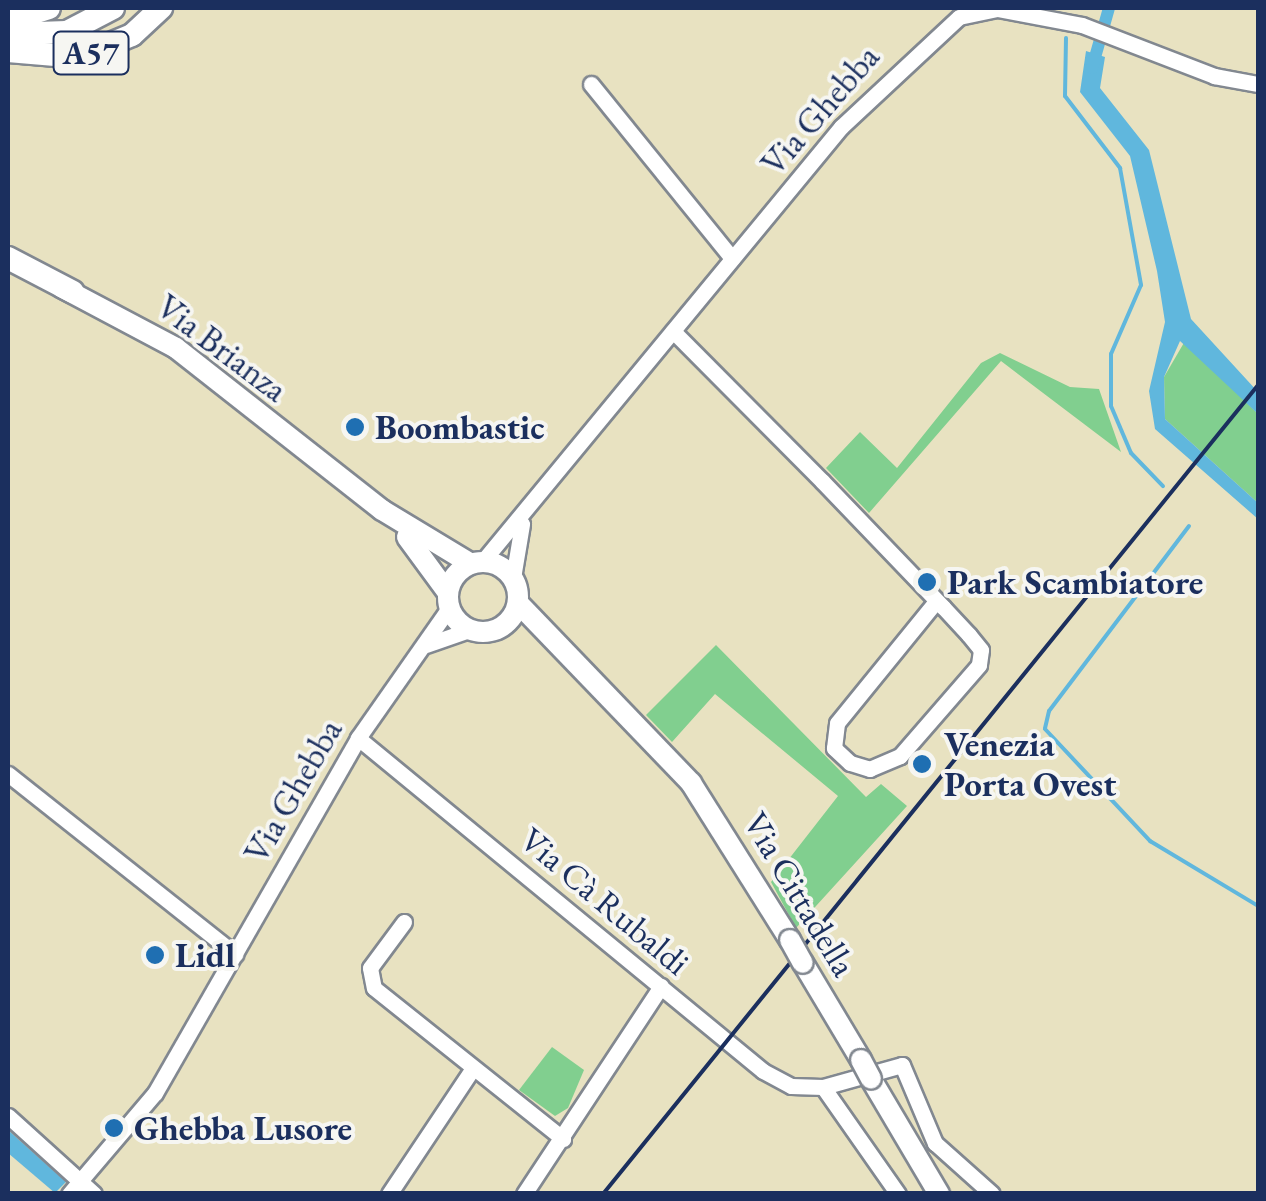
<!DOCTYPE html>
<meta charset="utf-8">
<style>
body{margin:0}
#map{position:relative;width:1266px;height:1201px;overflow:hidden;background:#e8e2c1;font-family:"EB Garamond",serif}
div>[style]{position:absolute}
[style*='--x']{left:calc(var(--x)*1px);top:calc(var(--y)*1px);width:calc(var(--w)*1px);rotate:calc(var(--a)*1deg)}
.green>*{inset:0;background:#81cf8f}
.water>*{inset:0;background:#60b7dd}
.stream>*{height:4px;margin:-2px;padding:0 2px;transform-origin:2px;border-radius:2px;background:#60b7dd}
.canal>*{height:12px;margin:-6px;padding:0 6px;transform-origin:6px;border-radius:6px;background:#60b7dd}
.roads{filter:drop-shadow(2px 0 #828890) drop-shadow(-2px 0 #828890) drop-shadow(0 2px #828890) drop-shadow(0 -2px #828890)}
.minor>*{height:15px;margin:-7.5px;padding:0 7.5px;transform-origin:7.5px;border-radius:7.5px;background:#fff}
.major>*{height:20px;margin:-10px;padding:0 10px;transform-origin:10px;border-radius:10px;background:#fff}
.major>.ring{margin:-10px;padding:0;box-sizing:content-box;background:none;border:20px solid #fff;border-radius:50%}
.highway>*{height:22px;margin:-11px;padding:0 11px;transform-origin:11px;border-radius:11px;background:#fff}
.rail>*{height:4px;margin:-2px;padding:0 2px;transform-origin:2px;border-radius:2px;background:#1b2f5e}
.bridges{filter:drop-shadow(2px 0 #828890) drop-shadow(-2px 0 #828890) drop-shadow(0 2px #828890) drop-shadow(0 -2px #828890)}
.major-bridge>*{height:20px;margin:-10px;padding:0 10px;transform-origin:10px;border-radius:10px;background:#fff}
.dots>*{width:28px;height:28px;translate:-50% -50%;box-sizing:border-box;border:5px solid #f6f6f2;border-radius:50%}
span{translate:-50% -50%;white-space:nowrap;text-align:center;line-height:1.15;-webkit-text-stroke:8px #f6f6f2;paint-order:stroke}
.shield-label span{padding:2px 8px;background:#f6f6f2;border:2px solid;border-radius:8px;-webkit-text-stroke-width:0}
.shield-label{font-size:32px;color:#1b2f5e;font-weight:700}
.street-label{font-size:35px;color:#1b2f5e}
.poi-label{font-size:35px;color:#1b2f5e;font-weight:700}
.left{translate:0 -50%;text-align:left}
.frame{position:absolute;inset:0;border:10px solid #1b2f5e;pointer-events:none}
</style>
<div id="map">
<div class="green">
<div style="clip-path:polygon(1185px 341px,1258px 414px,1258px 503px,1165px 419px,1164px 377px)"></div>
<div style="clip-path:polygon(1000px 353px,1070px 387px,1099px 389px,1121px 452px,1001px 361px,869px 513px,826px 468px,860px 432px,897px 468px,981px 363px)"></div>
<div style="clip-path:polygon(716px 645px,866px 797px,881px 784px,907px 806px,796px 928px,771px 882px,838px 796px,715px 694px,672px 742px,646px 715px)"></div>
<div style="clip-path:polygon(552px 1047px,584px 1070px,568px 1108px,555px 1116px,519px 1090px)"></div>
</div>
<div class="water">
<div style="clip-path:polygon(1086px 51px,1105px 57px,1100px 88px,1149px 150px,1191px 319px,1258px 392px,1258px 414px,1180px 341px,1164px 377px,1165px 419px,1258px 503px,1258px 519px,1155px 429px,1149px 391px,1165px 322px,1157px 271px,1130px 156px,1080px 92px)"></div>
<div style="clip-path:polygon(8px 1130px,66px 1182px,55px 1193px,8px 1153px)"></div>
</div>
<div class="stream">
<div style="--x:1066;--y:38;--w:58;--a:91"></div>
<div style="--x:1065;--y:96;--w:91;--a:52.6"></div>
<div style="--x:1120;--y:168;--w:119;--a:79.8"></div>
<div style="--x:1141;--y:285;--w:75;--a:113.5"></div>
<div style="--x:1111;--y:354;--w:52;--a:90"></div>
<div style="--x:1111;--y:406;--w:51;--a:66.9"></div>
<div style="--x:1131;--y:453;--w:46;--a:45.9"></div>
<div style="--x:1189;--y:526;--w:232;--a:127.1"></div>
<div style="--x:1049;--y:711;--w:18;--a:103"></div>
<div style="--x:1045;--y:729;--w:154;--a:46.8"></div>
<div style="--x:1150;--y:841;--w:126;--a:31"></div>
</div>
<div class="canal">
<div style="--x:1092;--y:68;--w:62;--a:-74.2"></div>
</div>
<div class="roads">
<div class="minor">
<div style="--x:591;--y:84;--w:224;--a:51"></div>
<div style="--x:673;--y:331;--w:211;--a:45.2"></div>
<div style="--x:822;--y:481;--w:175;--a:46.2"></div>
<div style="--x:943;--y:607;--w:38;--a:47"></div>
<div style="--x:969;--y:635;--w:19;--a:51"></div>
<div style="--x:981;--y:650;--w:15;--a:98"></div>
<div style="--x:979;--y:665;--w:121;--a:131"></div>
<div style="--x:900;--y:756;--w:33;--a:157"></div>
<div style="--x:870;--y:769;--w:21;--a:-163"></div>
<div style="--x:850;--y:763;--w:22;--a:-137"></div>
<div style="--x:834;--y:748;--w:25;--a:-83"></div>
<div style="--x:837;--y:723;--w:157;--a:-50.9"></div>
<div style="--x:482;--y:562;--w:564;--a:-50.47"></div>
<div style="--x:841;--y:127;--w:161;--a:-43"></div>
<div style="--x:959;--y:17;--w:39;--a:-12"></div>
<div style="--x:997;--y:9;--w:86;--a:10.7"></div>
<div style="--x:1082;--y:25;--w:142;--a:21.1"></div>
<div style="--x:1214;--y:76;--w:45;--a:10.3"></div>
<div style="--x:513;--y:578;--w:55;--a:-80.5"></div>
<div style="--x:426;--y:645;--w:46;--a:-19.2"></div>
<div style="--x:358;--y:738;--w:524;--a:39.43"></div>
<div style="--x:763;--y:1071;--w:32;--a:28"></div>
<div style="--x:791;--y:1086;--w:32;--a:2"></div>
<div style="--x:823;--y:1087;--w:82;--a:-15.6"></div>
<div style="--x:902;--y:1065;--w:85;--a:67.1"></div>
<div style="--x:935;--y:1143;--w:76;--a:41.8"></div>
<div style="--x:8;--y:774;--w:290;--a:38.4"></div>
<div style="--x:404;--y:922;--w:57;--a:126.5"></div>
<div style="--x:370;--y:968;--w:20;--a:79"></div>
<div style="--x:374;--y:988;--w:242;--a:38.6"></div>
<div style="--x:823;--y:1087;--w:131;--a:55"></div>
<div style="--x:8;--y:1116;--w:116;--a:42.2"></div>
<div style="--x:69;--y:1194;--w:133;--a:-49.6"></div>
<div style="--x:155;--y:1093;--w:409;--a:-60.2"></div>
<div style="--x:358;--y:738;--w:159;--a:-55"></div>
<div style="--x:389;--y:1194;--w:151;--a:-56.3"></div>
<div style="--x:524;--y:1194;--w:249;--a:-56.6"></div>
</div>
<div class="major">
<div style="--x:61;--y:287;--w:130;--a:27.9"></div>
<div style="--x:176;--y:348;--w:262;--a:38.2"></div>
<div style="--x:382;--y:510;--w:104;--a:31.2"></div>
<div style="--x:407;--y:537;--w:69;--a:53.8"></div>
<div class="ring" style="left:448px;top:562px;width:50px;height:50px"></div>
<div style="--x:518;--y:603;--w:250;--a:46.1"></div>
<div style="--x:691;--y:783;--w:186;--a:57.8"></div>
<div style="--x:803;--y:963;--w:113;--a:59.1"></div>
<div style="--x:871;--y:1079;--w:134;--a:59.4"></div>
</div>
<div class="highway">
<div style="--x:8;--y:21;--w:43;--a:-17.6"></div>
<div style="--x:8;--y:34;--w:59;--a:-1.9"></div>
<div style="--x:67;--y:32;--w:52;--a:-27.6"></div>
<div style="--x:8;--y:51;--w:71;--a:4.8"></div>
<div style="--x:79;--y:57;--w:57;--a:-22.5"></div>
<div style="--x:132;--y:35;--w:40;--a:-43"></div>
<div style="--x:8;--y:258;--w:73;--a:27.6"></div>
</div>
</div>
<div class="rail">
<div style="--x:603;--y:1194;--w:1041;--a:-51"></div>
</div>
<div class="bridges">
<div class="major-bridge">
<div style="--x:790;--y:940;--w:26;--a:61"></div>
<div style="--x:861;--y:1060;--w:21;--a:62"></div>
</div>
</div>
<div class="dots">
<div style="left:355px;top:427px;background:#1f6fb2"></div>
<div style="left:927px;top:582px;background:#1f6fb2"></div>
<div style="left:922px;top:764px;background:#1f6fb2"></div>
<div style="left:155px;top:955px;background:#1f6fb2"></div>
<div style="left:114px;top:1128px;background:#1f6fb2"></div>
</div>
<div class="shield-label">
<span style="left:91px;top:53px">A57</span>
</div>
<div class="street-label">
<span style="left:820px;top:110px;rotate:-49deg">Via Ghebba</span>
<span style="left:222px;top:348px;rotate:37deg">Via Brianza</span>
<span style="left:293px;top:791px;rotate:-60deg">Via Ghebba</span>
<span style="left:800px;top:894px;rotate:59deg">Via Cittadella</span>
<span style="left:605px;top:901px;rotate:40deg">Via Cà Rubaldi</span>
</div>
<div class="poi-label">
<span class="left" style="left:375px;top:427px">Boombastic</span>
<span class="left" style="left:947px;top:582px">Park Scambiatore</span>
<span class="left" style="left:944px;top:764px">Venezia<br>Porta Ovest</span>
<span class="left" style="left:175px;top:955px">Lidl</span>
<span class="left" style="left:134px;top:1128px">Ghebba Lusore</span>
</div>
<div class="frame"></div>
</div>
